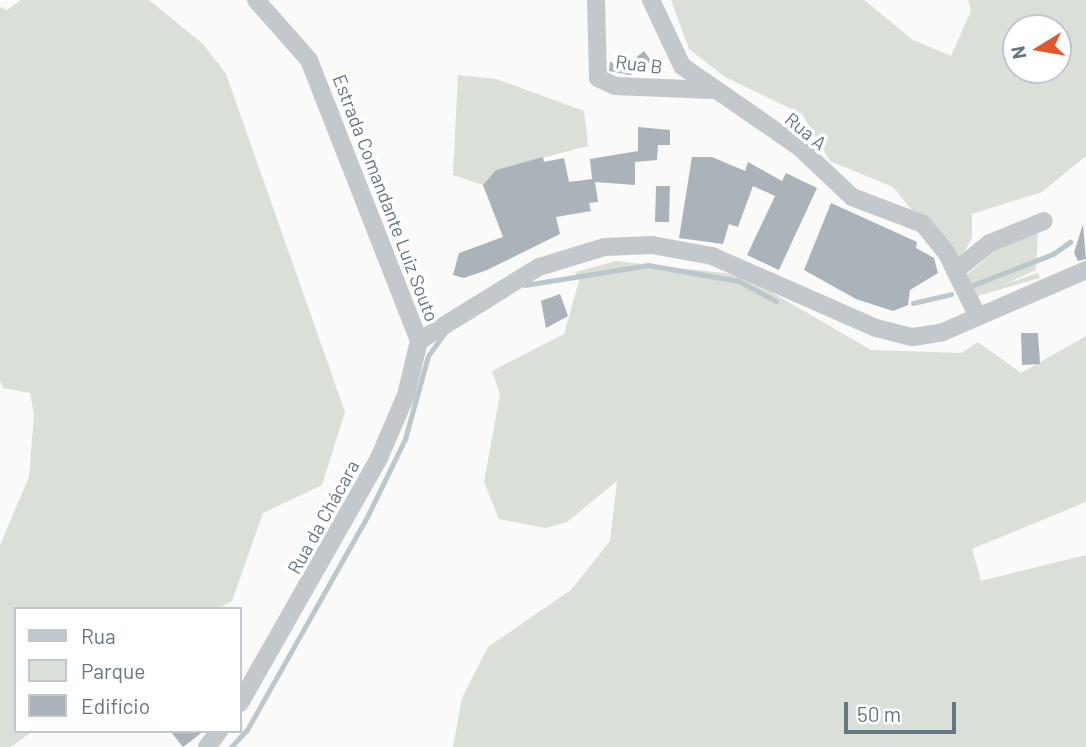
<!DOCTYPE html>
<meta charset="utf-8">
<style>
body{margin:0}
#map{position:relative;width:1086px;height:747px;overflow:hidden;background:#fafaf8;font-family:Barlow,sans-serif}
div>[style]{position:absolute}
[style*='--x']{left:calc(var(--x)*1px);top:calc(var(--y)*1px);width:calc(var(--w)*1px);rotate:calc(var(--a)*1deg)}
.green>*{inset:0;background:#dadfd7}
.stream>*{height:4.5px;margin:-2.25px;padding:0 2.25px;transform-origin:2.25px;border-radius:2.25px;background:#bbc7cb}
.building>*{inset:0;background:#aab3b9}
.minor>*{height:18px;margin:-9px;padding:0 9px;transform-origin:9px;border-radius:9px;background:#c3c8cc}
span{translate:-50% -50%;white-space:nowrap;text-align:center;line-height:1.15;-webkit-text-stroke:7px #fff;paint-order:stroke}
.street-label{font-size:19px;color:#657683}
.legend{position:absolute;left:14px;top:607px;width:228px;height:126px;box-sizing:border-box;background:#fff;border:2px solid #c1c8cd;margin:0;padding:9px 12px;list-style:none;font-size:21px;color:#657683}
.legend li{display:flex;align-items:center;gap:14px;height:35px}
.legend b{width:35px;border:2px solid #c1c8cd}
.north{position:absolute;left:1002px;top:14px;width:70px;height:70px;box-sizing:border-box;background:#fff;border:2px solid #c1c8cd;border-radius:50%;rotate:259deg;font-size:19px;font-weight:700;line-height:28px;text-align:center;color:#657683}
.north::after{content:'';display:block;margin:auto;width:24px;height:32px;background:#e4572e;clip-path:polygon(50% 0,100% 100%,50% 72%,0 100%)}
.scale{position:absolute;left:844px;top:702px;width:112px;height:32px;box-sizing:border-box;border:4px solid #657683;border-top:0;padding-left:9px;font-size:21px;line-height:24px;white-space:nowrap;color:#657683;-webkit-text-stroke:5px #fff;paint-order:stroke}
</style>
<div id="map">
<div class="green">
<div style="clip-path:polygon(21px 0,149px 0,203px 44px,226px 74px,345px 412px,322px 485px,263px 513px,232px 601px,218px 609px,16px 609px,16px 731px,33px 731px,11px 747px,0 747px,0 545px,29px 477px,34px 415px,30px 393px,3px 388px,0 381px,0 7px,7px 10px)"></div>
<div style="clip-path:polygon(evenodd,671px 0,864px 0,913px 40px,951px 56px,971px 11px,968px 0,1086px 0,1086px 156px,1042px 192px,972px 214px,972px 238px,957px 265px,893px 187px,830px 161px,802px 114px,725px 77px,689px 49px,671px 0,1016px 28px,1058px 28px,1058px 70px,1016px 70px,1016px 28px)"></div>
<div style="clip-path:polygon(458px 75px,496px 79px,584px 111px,588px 146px,496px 170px,483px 185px,453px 175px)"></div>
<div style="clip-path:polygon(1038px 230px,1036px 270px,1005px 284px,1038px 273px,1040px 278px,974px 297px,964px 277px,997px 249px)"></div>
<div style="clip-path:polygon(616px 261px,742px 275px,871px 350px,961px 353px,978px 342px,1021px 373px,1086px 336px,1086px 502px,972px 549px,981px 581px,1086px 555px,1086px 747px,453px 747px,462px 698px,488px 647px,571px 590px,610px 541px,617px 481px,567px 522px,545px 528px,499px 519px,484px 482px,500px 394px,492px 371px,564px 334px,579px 281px,575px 272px)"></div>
</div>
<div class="stream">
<div style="--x:525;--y:285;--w:125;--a:-9.2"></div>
<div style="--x:648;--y:265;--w:92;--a:10"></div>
<div style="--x:739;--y:281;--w:42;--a:28.4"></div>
<div style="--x:968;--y:287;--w:91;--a:-21.2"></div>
<div style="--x:1053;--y:254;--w:21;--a:-35"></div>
<div style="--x:913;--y:303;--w:39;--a:-13"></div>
<div style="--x:231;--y:747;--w:23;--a:-47"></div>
<div style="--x:247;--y:730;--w:247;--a:-60.6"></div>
<div style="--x:368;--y:515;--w:85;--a:-64"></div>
<div style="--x:405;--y:439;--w:86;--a:-74.5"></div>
<div style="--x:428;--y:356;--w:27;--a:-54"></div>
</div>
<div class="building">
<div style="clip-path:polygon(644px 51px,655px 66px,644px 75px,638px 67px,631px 75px,609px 71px,610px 61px,621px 70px)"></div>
<div style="clip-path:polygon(638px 127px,670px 130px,670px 145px,658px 145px,657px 160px,635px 162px,635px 185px,595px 182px,598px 202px,589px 203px,591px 211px,556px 217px,560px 234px,487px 270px,464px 278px,453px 275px,459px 253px,503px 237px,483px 185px,496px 170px,543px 157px,544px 162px,564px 158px,569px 182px,592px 179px,590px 159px,638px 151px)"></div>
<div style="clip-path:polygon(692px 157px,712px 157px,745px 171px,748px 162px,782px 181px,786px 173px,817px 188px,779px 270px,747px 255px,775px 196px,753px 186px,738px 227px,729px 224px,723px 244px,679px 238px)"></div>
<div style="clip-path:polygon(656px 186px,670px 186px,669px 222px,655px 222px)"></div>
<div style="clip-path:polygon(831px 203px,917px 242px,916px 248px,934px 258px,938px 273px,910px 290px,908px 305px,893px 311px,856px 299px,804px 270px)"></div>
<div style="clip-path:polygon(1083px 224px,1086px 259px,1078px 261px,1074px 253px)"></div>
<div style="clip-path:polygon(560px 294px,568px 316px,546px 328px,541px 301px)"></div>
<div style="clip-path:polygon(1021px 333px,1038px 333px,1040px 364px,1022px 365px)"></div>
<div style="clip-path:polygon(170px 731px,204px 731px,183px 747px)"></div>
</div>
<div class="minor">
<div style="--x:256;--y:0;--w:80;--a:48.5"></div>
<div style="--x:309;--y:60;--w:302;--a:68.6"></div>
<div style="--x:596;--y:0;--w:78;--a:88.5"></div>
<div style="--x:598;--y:78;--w:19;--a:25"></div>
<div style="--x:615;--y:86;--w:97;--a:2.4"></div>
<div style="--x:651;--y:0;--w:73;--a:64.8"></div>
<div style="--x:682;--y:66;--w:142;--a:34.7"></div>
<div style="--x:799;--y:147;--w:73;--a:43.3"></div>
<div style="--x:852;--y:197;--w:76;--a:20.8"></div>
<div style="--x:923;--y:224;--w:36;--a:51"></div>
<div style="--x:946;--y:252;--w:70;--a:63.8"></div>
<div style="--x:955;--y:271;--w:45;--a:-38.7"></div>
<div style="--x:990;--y:243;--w:58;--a:-22.2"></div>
<div style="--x:419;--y:341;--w:141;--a:-31.7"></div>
<div style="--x:539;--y:267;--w:69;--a:-16.9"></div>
<div style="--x:605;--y:247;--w:47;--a:-2.4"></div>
<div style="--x:652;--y:245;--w:61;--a:10.4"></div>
<div style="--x:712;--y:256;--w:179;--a:23.7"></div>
<div style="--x:876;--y:328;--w:38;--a:14"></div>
<div style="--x:913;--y:337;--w:30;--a:-9"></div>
<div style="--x:943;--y:332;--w:156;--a:-23.4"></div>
<div style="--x:240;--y:703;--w:282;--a:-60.4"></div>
<div style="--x:379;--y:458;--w:69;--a:-66.8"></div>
<div style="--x:406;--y:395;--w:56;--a:-76.5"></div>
<div style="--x:207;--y:747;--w:20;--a:-53"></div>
</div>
<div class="street-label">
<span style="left:639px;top:64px;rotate:7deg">Rua B</span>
<span style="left:806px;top:131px;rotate:39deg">Rua A</span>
<span style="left:386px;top:198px;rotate:69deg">Estrada Comandante Luiz Souto</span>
<span style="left:323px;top:517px;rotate:-61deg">Rua da Chácara</span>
</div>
<ul class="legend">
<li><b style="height:9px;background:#c3c8cc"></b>Rua</li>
<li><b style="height:19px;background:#dadfd7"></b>Parque</li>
<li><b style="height:19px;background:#aab3b9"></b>Edifício</li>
</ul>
<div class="north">N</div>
<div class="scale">50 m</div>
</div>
